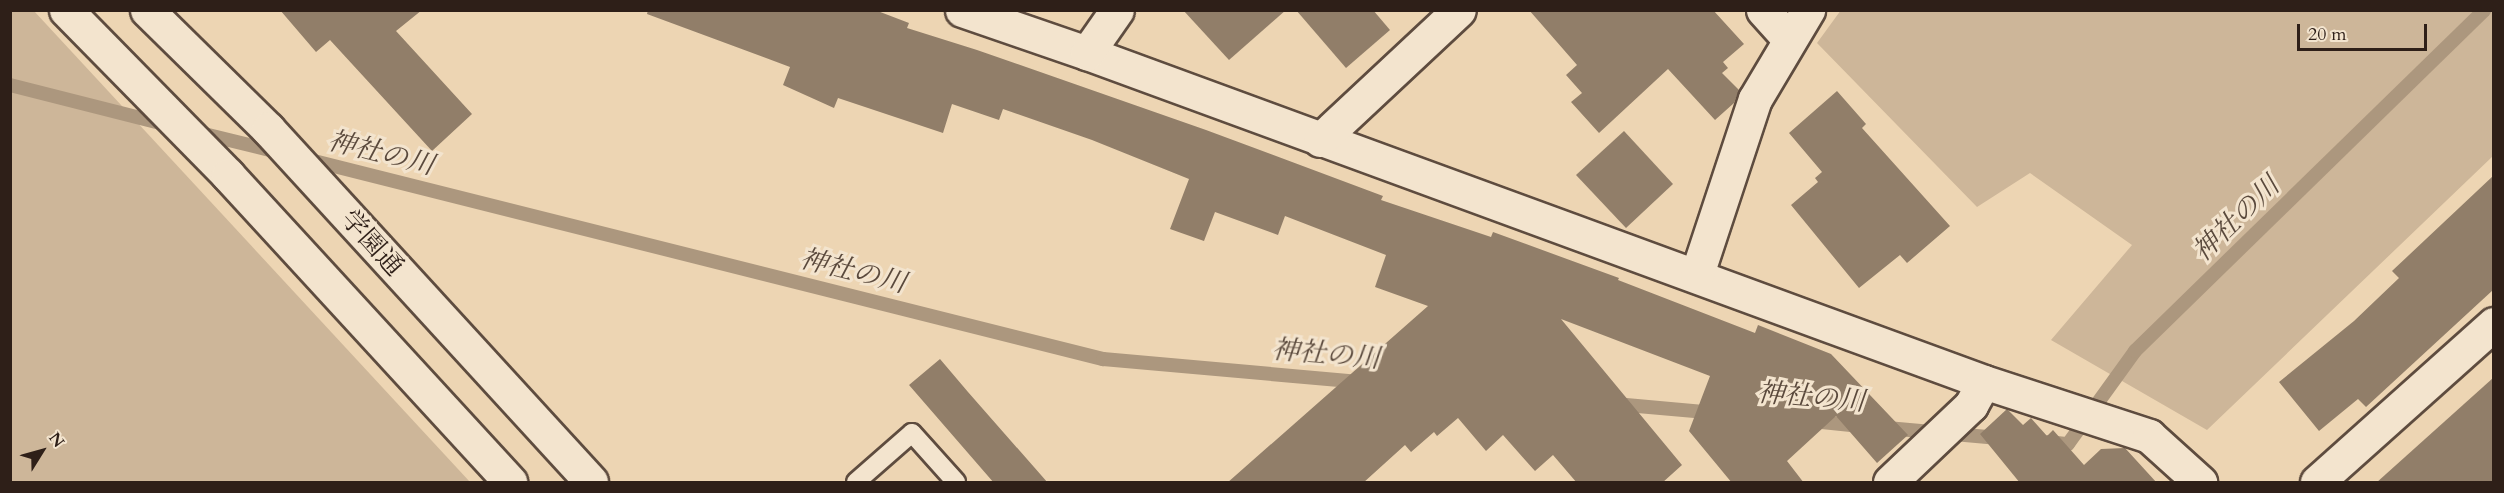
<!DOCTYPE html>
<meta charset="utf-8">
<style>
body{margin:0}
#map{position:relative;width:2504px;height:493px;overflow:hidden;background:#edd5b3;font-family:Cardo,"Noto Serif JP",serif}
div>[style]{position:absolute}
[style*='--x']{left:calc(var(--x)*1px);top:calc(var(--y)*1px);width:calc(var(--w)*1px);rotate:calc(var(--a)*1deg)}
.green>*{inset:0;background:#cdb699}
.stream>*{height:14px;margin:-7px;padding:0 7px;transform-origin:7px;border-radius:7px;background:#ac977e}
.building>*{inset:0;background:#917e69}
.roads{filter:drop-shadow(2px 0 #5e4c3f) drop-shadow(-2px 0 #5e4c3f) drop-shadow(0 2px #5e4c3f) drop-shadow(0 -2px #5e4c3f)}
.lane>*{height:18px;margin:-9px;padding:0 9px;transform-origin:9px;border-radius:9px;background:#f3e4ce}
.street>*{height:33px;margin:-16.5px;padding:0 16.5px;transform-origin:16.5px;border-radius:16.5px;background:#f3e4ce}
.secondary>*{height:33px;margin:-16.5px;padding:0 16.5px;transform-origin:16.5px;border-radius:16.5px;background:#f3e4ce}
span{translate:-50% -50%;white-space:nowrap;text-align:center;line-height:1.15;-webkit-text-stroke:6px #f3e4ce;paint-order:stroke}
.street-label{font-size:26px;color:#2e1f18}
.water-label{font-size:27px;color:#5a493c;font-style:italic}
.frame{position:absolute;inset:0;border:12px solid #2e1f18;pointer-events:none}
.north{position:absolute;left:12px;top:421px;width:60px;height:60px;-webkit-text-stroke:4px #f3e4ce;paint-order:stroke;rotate:53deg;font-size:16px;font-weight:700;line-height:24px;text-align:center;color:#2e1f18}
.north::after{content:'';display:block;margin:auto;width:21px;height:27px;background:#2e1f18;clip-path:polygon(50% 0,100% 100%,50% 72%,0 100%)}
.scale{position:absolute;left:2297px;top:24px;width:130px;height:27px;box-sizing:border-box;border:3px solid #2e1f18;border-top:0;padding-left:8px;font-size:18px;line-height:21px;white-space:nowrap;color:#2e1f18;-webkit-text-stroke:4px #f3e4ce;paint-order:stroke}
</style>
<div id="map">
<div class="green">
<div style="clip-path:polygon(1841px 10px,2493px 11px,2493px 156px,2207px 430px,2051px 340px,2132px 245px,2030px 173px,1977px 207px,1817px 43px)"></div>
<div style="clip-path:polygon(10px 11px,34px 11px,470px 482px,11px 482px)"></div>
</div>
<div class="stream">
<div style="--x:10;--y:85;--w:163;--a:14.2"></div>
<div style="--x:196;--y:132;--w:89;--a:13.7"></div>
<div style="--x:306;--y:159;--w:822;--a:14.09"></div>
<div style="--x:1103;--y:359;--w:260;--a:5.1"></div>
<div style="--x:1615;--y:404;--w:100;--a:5.1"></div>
<div style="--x:1812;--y:421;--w:49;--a:5.8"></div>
<div style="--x:1887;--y:428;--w:112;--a:5.1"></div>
<div style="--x:2048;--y:442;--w:20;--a:6"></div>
<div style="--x:2068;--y:444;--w:115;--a:-54.2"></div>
<div style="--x:2135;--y:351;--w:488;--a:-44.3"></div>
</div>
<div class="building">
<div style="clip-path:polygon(280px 10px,422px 10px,396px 31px,472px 114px,432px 151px,330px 40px,316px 52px)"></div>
<div style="clip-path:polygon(648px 10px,875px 10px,909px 23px,907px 28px,977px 50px,1206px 130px,1383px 196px,1381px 200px,1491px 237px,1493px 232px,1619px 278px,1618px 280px,1755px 333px,1758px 325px,1831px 354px,1908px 435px,1877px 463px,1836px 416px,1787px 461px,1804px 483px,1732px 483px,1689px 431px,1710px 376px,1561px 319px,1682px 465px,1662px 483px,1577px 483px,1553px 455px,1535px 471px,1503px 435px,1486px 451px,1458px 418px,1437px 436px,1434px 432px,1411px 452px,1405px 445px,1363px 483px,1227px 483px,1428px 306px,1375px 287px,1386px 255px,1285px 216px,1278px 235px,1215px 212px,1204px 241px,1170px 229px,1189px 179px,1092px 140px,1003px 109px,999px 120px,952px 104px,943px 133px,838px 98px,834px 108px,783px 85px,790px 67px,647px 14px)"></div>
<div style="clip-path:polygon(1183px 10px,1286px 10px,1229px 60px)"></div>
<div style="clip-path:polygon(1296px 10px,1373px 10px,1390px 30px,1346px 68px)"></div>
<div style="clip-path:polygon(1529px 10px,1713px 10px,1744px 44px,1723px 62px,1728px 68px,1722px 73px,1739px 90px,1734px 103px,1715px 120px,1668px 69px,1599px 133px,1571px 102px,1582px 93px,1566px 75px,1577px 65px)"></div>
<div style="clip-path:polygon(1837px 91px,1866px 124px,1862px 128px,1950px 226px,1907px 263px,1900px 255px,1859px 288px,1791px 205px,1818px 182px,1815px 178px,1822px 172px,1789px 133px)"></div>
<div style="clip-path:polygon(1624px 131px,1673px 184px,1626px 228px,1576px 175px)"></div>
<div style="clip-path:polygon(2493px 176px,2493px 290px,2366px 407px,2358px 399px,2319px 431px,2279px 382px,2354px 321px,2399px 278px,2392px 271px)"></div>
<div style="clip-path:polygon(940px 359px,968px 392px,1048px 483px,994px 483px,909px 385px)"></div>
<div style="clip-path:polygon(2493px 378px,2493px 483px,2376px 483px)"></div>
<div style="clip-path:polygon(2007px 409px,2023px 425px,2031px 418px,2047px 436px,2053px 430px,2084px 465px,2101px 449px,2125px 448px,2157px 483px,2020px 483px,1980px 434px)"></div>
</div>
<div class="roads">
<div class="lane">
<div style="--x:856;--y:482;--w:74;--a:-41.2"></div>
<div style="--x:912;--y:433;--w:66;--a:48.1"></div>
</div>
<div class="street">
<div style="--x:962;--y:10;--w:132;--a:19"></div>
<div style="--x:1087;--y:53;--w:955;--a:20.14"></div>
<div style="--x:1984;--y:382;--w:174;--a:18.1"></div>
<div style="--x:2149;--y:436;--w:69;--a:42"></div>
<div style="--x:1763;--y:10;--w:39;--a:48"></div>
<div style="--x:1087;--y:53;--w:52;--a:-55.1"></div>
<div style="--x:1320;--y:140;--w:190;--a:-43.1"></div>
<div style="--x:1697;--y:274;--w:184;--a:-71.7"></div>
<div style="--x:1755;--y:99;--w:104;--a:-59.2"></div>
<div style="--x:1890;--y:482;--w:112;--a:-43.5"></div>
<div style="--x:1971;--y:405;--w:26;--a:-61"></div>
<div style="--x:2317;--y:482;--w:237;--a:-41.8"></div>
</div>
<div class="secondary">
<div style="--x:66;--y:10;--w:231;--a:45.5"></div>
<div style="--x:228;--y:175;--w:417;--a:47.4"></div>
<div style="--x:147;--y:10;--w:170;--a:44.5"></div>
<div style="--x:268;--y:129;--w:478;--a:47.5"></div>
</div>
</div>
<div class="street-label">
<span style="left:372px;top:243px;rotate:48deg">学園通</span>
</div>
<div class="water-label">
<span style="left:381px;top:153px;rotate:14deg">神社の川</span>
<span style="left:2236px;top:219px;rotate:-44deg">神社の川</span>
<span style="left:853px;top:271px;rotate:14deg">神社の川</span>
<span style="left:1326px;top:354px;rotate:5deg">神社の川</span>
<span style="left:1811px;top:397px;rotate:5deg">神社の川</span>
</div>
<div class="frame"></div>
<div class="north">N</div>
<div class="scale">20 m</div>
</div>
